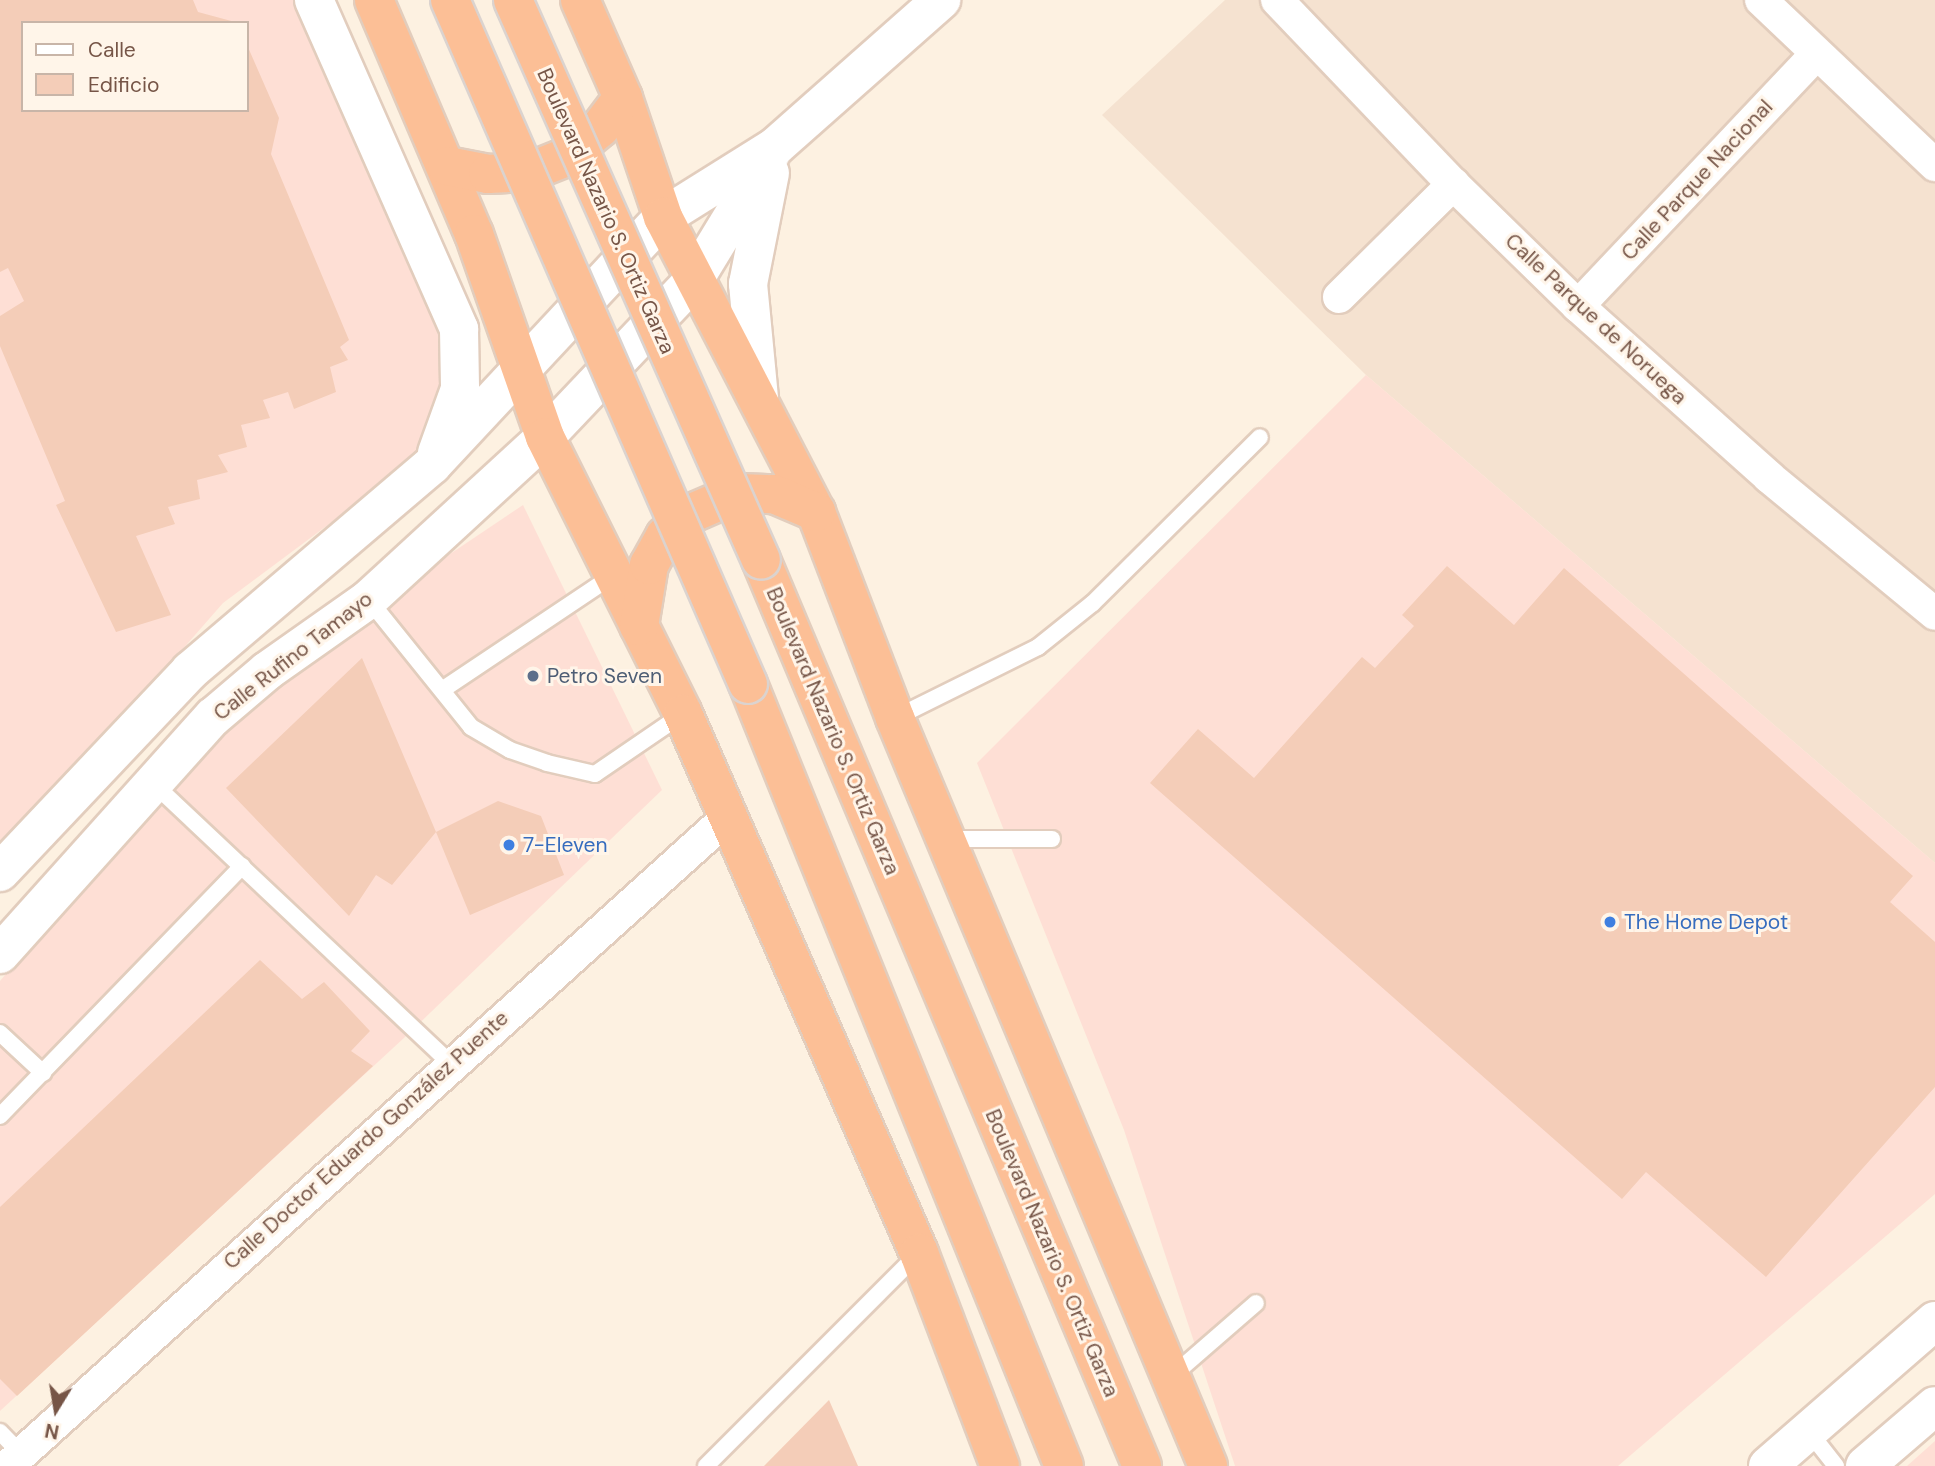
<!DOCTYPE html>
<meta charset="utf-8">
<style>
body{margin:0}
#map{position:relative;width:1935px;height:1466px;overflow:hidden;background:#fdf1e1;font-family:"DM Sans",sans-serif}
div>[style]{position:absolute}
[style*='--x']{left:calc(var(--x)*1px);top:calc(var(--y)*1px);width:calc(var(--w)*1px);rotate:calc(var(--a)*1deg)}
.residential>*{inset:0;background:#f5e2d0}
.commercial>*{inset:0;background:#fedfd5}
.building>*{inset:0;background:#f4cdb8}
.roads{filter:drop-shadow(2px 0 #e2cdbd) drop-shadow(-2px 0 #e2cdbd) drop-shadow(0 2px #e2cdbd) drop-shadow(0 -2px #e2cdbd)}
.service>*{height:16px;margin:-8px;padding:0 8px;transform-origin:8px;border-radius:8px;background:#fff}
.minor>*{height:32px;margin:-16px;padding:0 16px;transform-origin:16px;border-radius:16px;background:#fff}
.tertiary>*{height:38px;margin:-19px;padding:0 19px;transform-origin:19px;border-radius:19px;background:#fff}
.trunk>*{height:38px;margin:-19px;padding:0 19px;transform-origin:19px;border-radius:19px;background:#fcbf96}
.bridges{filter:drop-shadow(2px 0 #dbd3cf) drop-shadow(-2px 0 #dbd3cf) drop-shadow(0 2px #dbd3cf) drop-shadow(0 -2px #dbd3cf)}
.trunk-bridge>*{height:38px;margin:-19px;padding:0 19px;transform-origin:19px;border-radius:19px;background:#fcbf96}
.dots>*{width:19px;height:19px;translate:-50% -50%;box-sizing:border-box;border:4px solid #fff5e9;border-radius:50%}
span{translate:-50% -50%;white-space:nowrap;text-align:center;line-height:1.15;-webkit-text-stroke:6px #fff5e9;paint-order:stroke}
.street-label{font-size:21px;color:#765547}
.service-label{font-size:21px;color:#4e5e75}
.left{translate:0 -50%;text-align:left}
.shop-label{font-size:21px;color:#366cbe}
.legend{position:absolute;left:21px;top:21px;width:228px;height:91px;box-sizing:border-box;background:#fff5e9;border:2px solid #c8b5a8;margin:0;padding:9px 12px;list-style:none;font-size:21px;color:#765547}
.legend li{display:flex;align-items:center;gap:14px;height:35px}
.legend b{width:35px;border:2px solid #c8b5a8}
.north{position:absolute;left:21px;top:1375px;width:70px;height:70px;-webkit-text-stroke:5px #fff5e9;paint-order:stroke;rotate:191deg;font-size:19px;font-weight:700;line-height:28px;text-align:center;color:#765547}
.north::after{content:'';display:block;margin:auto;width:24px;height:32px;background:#765547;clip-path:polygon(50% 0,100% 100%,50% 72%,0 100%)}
</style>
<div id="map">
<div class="residential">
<div style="clip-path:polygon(1225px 0,1935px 0,1935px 863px,1366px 375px,1102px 115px)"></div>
</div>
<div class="commercial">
<div style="clip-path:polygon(evenodd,0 0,303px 0,447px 328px,444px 389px,411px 463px,223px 603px,0 858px,0 0,23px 23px,247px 23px,247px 110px,23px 110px,23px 23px)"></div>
<div style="clip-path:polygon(1366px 375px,1935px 863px,1935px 1194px,1618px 1466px,1235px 1466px,1124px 1130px,977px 763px)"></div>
<div style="clip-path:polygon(523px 505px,662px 790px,405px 1037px,0 1411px,0 981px,243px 693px)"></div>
<div style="clip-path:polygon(1935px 1441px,1935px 1466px,1907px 1466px)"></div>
</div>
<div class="building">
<div style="clip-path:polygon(0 0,193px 0,198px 12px,235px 22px,23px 23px,23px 110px,247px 110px,247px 45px,279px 118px,271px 154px,349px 340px,340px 347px,348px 360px,330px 367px,336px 392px,294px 409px,288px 392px,263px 400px,270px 418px,241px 425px,247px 447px,218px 455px,228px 472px,197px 480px,200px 499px,168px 507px,175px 524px,136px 536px,171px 615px,116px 632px,56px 505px,65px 501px,0 346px,0 316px,24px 301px,8px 268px,0 272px)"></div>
<div style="clip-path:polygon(1447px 566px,1514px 625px,1564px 568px,1913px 876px,1890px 902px,1935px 942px,1935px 1087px,1766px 1277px,1646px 1172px,1622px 1199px,1150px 783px,1198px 729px,1254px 778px,1362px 657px,1375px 668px,1414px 626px,1402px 615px)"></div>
<div style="clip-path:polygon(362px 658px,436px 832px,392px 885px,376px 875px,349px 916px,226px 788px)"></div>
<div style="clip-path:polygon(498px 801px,541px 816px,564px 875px,470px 915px,436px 832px)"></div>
<div style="clip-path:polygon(260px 960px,302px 999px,324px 982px,370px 1031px,351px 1051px,373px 1066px,17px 1396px,0 1379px,0 1207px)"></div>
<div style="clip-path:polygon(829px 1400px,858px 1466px,764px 1466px)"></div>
</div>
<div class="roads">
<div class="service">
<div style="--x:369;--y:600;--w:163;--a:51.2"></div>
<div style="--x:471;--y:727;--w:45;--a:30.5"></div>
<div style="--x:510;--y:750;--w:39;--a:19"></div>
<div style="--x:547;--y:763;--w:49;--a:12.9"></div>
<div style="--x:595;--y:774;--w:107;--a:-34.3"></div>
<div style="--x:442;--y:690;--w:207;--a:-33.8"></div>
<div style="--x:895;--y:718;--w:160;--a:-26.4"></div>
<div style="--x:1038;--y:647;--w:70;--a:-38.7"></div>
<div style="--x:1093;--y:603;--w:235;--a:-44.8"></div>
<div style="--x:154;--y:784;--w:407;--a:43.3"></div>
<div style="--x:948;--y:839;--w:104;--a:0"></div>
<div style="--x:0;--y:1033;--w:59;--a:42.9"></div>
<div style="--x:0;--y:1116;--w:348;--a:-45.9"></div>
<div style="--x:1172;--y:1376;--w:111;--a:-41"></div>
<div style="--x:0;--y:1432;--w:30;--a:46"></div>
<div style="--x:1810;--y:1433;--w:42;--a:51.8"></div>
<div style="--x:706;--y:1466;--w:300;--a:-45"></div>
</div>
<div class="minor">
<div style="--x:1277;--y:0;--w:255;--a:46.3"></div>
<div style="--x:1453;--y:184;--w:175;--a:44.3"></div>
<div style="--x:1578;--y:306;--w:256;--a:41.8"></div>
<div style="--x:1769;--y:477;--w:215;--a:39.5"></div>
<div style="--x:1761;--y:0;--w:240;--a:43.5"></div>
<div style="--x:1339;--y:297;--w:161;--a:-44.7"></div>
<div style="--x:1578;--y:306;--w:345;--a:-46.6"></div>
<div style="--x:8;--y:1466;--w:968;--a:-42.03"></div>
</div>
<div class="tertiary">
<div style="--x:314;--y:0;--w:360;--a:66.2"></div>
<div style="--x:459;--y:329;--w:60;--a:89"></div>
<div style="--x:460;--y:389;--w:68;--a:109.8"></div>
<div style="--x:759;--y:398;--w:115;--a:-95.5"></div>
<div style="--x:748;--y:284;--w:113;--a:-78.8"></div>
<div style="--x:0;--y:872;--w:277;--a:-46.6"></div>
<div style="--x:190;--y:671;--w:318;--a:-40.4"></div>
<div style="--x:432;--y:465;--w:339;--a:-47"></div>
<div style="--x:663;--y:217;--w:132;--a:-32"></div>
<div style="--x:775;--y:147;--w:222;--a:-41.5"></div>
<div style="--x:0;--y:954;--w:319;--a:-48.1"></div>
<div style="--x:213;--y:717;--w:71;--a:-40.4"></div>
<div style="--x:267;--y:671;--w:125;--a:-35.2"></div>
<div style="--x:369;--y:599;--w:239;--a:-42.6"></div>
<div style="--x:545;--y:437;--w:216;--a:-46.5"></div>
<div style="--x:694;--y:280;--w:146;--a:-58.7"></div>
<div style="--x:1768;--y:1466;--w:221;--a:-41"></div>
<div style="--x:1865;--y:1466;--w:92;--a:-40.6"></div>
</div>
<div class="trunk">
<div style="--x:374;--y:0;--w:254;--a:66.9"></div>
<div style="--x:474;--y:234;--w:215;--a:70.7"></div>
<div style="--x:545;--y:437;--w:309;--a:63.5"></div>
<div style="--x:683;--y:714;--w:588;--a:66.35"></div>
<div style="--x:919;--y:1253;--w:228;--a:69.2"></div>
<div style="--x:580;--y:0;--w:107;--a:66.3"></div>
<div style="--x:623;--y:98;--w:126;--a:71.4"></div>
<div style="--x:663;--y:217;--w:332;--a:62.6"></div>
<div style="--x:816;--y:512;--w:221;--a:69"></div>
<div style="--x:895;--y:718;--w:811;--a:67.29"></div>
<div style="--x:447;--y:166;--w:42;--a:11"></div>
<div style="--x:488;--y:174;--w:41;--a:-2.8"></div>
<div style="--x:529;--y:172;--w:38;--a:-22"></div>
<div style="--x:564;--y:158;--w:47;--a:-39.8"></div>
<div style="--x:600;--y:128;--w:38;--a:-53"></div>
<div style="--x:761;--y:560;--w:983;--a:67.19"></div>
<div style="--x:639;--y:626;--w:62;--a:-80.7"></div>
<div style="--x:649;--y:565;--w:33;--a:-61"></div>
<div style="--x:665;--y:536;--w:35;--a:-40"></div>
<div style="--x:692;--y:513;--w:50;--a:-23.5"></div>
<div style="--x:738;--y:493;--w:36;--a:2"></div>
<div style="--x:774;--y:494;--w:46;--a:23.2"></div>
<div style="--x:748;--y:684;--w:843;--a:68"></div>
</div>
</div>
<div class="bridges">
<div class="trunk-bridge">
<div style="--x:450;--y:0;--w:746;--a:66.46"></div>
<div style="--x:513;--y:0;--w:612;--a:66.11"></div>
</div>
</div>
<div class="dots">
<div style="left:533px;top:676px;background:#5c6f8a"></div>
<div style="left:509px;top:845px;background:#3f7fe0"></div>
<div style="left:1610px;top:922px;background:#3f7fe0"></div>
</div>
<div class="street-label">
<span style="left:1697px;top:180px;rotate:-47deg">Calle Parque Nacional</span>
<span style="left:606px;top:211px;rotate:66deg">Boulevard Nazario S. Ortiz Garza</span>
<span style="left:1596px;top:319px;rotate:43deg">Calle Parque de Noruega</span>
<span style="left:293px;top:656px;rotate:-38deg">Calle Rufino Tamayo</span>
<span style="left:833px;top:731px;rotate:67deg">Boulevard Nazario S. Ortiz Garza</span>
<span style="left:366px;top:1140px;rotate:-42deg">Calle Doctor Eduardo González Puente</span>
<span style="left:1052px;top:1253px;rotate:67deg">Boulevard Nazario S. Ortiz Garza</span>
</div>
<div class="service-label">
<span class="left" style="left:547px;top:676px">Petro Seven</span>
</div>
<div class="shop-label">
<span class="left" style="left:523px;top:845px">7-Eleven</span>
<span class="left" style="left:1624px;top:922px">The Home Depot</span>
</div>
<ul class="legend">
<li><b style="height:9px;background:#fff"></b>Calle</li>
<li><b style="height:19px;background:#f4cdb8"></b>Edificio</li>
</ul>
<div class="north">N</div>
</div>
